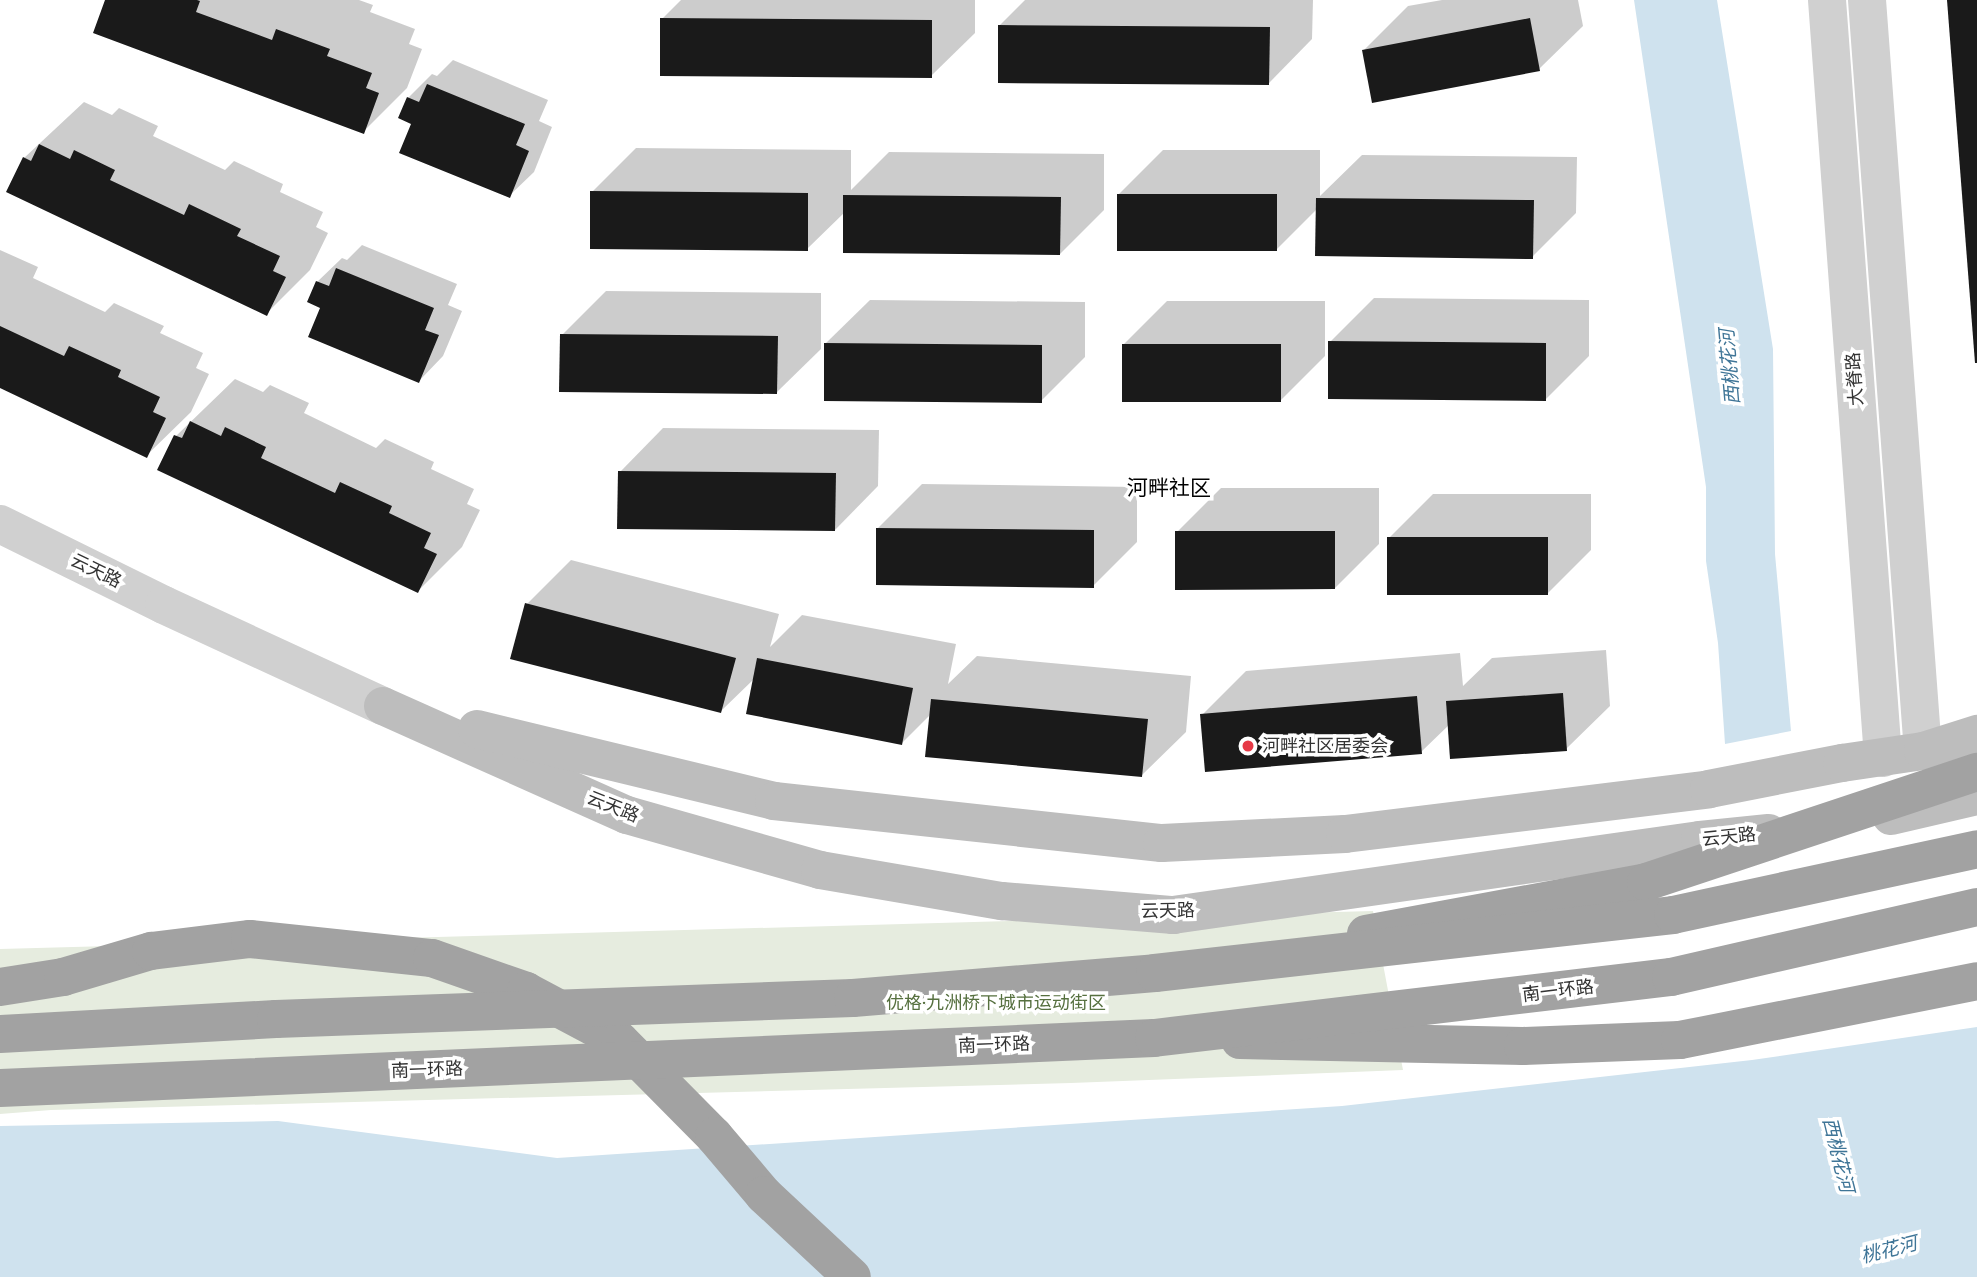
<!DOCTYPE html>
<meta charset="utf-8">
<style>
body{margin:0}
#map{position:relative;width:1977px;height:1277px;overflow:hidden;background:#fff;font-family:"Work Sans","Noto Sans SC",sans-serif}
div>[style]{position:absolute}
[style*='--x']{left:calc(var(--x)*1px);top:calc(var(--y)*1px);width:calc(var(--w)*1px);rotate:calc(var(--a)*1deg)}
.green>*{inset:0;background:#e6ecdf}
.water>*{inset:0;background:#cfe2ee}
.shadow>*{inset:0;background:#0003}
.building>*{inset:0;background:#1a1a1a}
.tertiary>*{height:38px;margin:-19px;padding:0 19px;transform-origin:19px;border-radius:19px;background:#d0d0d0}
.secondary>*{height:38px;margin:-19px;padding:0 19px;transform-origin:19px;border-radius:19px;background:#bdbdbd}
.trunk>*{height:38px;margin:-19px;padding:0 19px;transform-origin:19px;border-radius:19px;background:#a2a2a2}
.trunk-bridge>*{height:38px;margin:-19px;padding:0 19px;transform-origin:19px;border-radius:19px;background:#a2a2a2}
.dots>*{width:19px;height:19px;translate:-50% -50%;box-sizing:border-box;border:4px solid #fff;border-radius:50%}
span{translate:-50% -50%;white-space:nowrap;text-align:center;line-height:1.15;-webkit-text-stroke:7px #fff;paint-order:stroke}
.street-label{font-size:18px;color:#333}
.poi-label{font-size:18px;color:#333}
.left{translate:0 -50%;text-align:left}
.park-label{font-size:18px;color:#56703f}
.water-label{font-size:19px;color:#3f7597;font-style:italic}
.quarter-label{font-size:21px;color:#000}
</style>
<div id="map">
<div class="green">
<div style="clip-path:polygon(1373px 911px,1403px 1070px,1071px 1083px,51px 1110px,0 1114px,0 949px)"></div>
</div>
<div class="water">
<div style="clip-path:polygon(1634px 0,1717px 0,1773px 349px,1775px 554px,1791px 731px,1725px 744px,1718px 643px,1706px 561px,1706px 487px)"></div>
<div style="clip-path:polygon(1977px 1027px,1977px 1277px,0 1277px,0 1126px,278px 1121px,557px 1158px,1342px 1106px,1752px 1060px)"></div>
</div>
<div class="shadow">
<div style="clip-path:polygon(107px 0,359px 0,373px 5px,370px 12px,415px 29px,409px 44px,422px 49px,407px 88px,363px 132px)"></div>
<div style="clip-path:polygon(681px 0,975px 0,975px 33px,931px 76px,662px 19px)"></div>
<div style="clip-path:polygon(1025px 0,1313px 0,1312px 39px,1269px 83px,1000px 25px)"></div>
<div style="clip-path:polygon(1442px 0,1578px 0,1583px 26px,1539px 69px,1364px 50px,1408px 6px)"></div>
<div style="clip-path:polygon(453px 60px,548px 100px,539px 121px,552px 127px,534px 172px,509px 196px,413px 123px,408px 98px,432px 74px,437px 76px)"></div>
<div style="clip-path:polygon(84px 102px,112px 115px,119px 108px,158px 126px,153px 136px,225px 170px,234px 161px,283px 184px,280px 192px,323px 212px,316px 227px,328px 233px,310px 270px,266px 314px,24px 158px)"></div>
<div style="clip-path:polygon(636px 148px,851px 150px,851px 190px,889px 152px,1104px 154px,1104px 210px,1060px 254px,845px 212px,807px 249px,592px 192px)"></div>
<div style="clip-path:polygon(1163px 150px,1320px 150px,1320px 196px,1362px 155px,1577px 157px,1576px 213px,1532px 257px,1318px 208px,1276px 250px,1119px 194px)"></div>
<div style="clip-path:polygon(362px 245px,457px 284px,448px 305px,462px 311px,443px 356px,419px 381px,323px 307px,317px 282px,342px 258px,347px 260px)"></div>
<div style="clip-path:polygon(0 250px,38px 267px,33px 278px,105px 312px,114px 303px,164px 326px,160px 333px,203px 353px,196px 368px,209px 374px,191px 412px,147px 455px,0 386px)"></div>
<div style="clip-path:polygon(606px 291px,821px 293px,821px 349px,777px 392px,562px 335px)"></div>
<div style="clip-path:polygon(1374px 298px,1589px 300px,1589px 356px,1545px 400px,1330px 342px)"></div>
<div style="clip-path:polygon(870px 300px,1085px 302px,1085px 357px,1041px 401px,826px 343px)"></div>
<div style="clip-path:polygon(1167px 301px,1325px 301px,1325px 356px,1281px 400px,1123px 345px)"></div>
<div style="clip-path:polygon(235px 379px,263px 392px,270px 385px,309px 403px,304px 413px,376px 448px,385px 439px,434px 462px,431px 469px,474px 489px,467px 504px,480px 510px,462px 547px,418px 591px,176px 436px)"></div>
<div style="clip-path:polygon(663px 428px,879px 430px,878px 486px,835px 530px,620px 472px)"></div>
<div style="clip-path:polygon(922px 484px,1137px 487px,1137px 542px,1093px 586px,878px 528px)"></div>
<div style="clip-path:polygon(1221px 488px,1379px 488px,1379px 544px,1335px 588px,1177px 532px)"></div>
<div style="clip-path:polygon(1433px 494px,1591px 494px,1591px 550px,1547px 594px,1389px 538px)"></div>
<div style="clip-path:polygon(571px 560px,779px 614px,770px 647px,802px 615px,956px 644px,948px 684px,977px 656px,1191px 676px,1186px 732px,1142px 775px,932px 713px,902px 743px,755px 678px,721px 711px,527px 604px)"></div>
<div style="clip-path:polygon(1606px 650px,1610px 706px,1566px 749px,1450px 724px,1421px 752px,1202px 715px,1246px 671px,1460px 653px,1463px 686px,1492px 658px)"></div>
</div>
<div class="building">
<div style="clip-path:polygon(105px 0,197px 0,200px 1px,196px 12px,272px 40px,276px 29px,330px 49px,327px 56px,372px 73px,366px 88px,379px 93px,364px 134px,93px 33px)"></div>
<div style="clip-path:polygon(1947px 0,1977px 0,1977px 363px,1975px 363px)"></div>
<div style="clip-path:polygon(660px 18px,932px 20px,932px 78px,660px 76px)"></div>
<div style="clip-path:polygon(1530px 18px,1540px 71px,1372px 103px,1362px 50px)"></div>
<div style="clip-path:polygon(998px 25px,1270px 27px,1269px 85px,998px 83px)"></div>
<div style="clip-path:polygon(427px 84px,525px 124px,516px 145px,529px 151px,510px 198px,399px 153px,411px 124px,398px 118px,407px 97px,419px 102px)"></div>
<div style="clip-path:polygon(39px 144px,70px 159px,74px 150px,115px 170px,110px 180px,184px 215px,189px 204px,241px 229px,237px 236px,280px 256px,273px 271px,286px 277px,267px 316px,6px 192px,23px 157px,31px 161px)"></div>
<div style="clip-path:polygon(590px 191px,808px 193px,808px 251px,590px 249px)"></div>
<div style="clip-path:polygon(1117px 194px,1277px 194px,1277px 251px,1117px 251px)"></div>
<div style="clip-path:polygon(843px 195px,1061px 197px,1060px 255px,843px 253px)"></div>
<div style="clip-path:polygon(1316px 198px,1534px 200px,1533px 259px,1315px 256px)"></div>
<div style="clip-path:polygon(336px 268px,434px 308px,425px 330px,439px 335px,419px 383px,308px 337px,320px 308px,307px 302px,316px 281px,329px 286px)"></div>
<div style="clip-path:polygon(0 326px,64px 356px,69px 346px,121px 370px,118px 377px,160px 397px,153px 412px,166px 418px,147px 458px,0 388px)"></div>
<div style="clip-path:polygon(560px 334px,778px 336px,777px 394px,559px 392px)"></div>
<div style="clip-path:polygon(1328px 341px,1546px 343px,1546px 401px,1328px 399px)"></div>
<div style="clip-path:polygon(824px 343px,1042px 345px,1042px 403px,824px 401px)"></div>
<div style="clip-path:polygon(1122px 344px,1281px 344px,1281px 402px,1122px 402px)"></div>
<div style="clip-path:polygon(190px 421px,221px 436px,225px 427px,266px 447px,261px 458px,335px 493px,340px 482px,392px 506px,389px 513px,431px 533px,424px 548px,437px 554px,418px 593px,157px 470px,174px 435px,182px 438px)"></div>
<div style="clip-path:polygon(618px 471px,836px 473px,835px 531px,617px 529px)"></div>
<div style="clip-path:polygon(876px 528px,1094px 530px,1094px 588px,876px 585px)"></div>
<div style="clip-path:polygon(1175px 531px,1335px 531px,1335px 589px,1175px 590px)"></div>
<div style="clip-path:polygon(1387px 537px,1548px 537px,1548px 595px,1387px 595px)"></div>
<div style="clip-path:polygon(525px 603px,736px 658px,721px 713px,510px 659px)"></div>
<div style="clip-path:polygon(757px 658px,913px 688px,902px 745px,746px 714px)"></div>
<div style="clip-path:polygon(1563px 693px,1567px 751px,1450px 759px,1446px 701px)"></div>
<div style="clip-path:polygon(1417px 696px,1422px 754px,1205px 772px,1200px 714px)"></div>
<div style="clip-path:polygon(931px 699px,1148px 719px,1142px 777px,925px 757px)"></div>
</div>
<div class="tertiary">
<div style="--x:1827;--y:0;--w:760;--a:85.77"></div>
<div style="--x:1867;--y:0;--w:753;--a:85.74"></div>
<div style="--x:0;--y:524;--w:183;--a:26.3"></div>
<div style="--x:164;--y:605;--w:241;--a:24.8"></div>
</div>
<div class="secondary">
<div style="--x:383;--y:706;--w:267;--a:24.1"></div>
<div style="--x:627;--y:815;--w:201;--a:15.9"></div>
<div style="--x:820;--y:870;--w:185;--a:9.7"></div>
<div style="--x:1002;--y:901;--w:172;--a:4.7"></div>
<div style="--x:1173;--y:915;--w:532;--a:-8.1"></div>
<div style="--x:1700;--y:840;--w:69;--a:-5.8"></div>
<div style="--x:477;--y:729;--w:306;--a:13.6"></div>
<div style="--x:774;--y:801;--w:390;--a:6.2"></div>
<div style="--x:1162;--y:843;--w:183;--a:-2.8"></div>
<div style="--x:1345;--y:834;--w:367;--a:-7"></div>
<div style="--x:1709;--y:789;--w:136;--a:-11.1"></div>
<div style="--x:1842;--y:763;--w:82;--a:-8.4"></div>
<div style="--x:1923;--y:751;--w:57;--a:-17.5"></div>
<div style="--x:1891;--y:816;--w:88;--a:-13.1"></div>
</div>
<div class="trunk">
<div style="--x:1366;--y:934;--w:285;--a:-10.5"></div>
<div style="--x:0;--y:987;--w:64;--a:-9"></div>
<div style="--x:63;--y:977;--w:92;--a:-16.5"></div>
<div style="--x:151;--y:951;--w:100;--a:-6.9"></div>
<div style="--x:250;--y:939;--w:183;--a:6"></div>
<div style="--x:432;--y:958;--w:100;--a:19.3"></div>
<div style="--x:526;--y:991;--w:106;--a:28"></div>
<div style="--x:620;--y:1041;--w:134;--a:45.3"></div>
<div style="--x:714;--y:1136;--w:77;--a:49.7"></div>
<div style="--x:764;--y:1195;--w:120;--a:43"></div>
<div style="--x:1240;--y:1040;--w:283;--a:1.2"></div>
<div style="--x:1523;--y:1046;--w:157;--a:-2.2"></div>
<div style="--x:1680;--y:1040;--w:303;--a:-11.2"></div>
</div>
<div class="trunk-bridge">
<div style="--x:1646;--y:882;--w:349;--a:-18.4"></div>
<div style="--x:0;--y:1034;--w:276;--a:-3.1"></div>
<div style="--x:276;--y:1019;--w:577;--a:-2.08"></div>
<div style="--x:853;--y:998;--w:303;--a:-4.7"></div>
<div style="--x:1155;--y:973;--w:521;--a:-6.39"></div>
<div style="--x:1673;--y:915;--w:311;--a:-12.2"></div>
<div style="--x:0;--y:1088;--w:1155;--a:-2.48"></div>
<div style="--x:1154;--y:1038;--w:521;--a:-6.73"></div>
<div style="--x:1671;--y:977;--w:314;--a:-12.9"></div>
</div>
<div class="dots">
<div style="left:1248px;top:746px;background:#e63946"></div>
</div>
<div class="street-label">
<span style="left:1855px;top:379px;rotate:-94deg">大脊路</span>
<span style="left:96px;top:571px;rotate:26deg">云天路</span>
<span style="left:613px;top:807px;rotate:22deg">云天路</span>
<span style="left:1729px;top:837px;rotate:-6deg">云天路</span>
<span style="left:1168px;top:911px;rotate:-1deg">云天路</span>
<span style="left:1558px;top:991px;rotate:-7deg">南一环路</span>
<span style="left:994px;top:1045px;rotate:-2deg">南一环路</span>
<span style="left:427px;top:1070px;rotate:-2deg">南一环路</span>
</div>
<div class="poi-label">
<span class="left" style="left:1262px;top:746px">河畔社区居委会</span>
</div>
<div class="park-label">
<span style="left:996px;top:1003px">优格·九洲桥下城市运动街区</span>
</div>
<div class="water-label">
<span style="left:1730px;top:367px;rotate:-95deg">西桃花河</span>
<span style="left:1838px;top:1155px;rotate:76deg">西桃花河</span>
<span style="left:1889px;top:1250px;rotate:-14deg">桃花河</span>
</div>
<div class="quarter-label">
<span style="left:1169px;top:488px">河畔社区</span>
</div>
</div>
